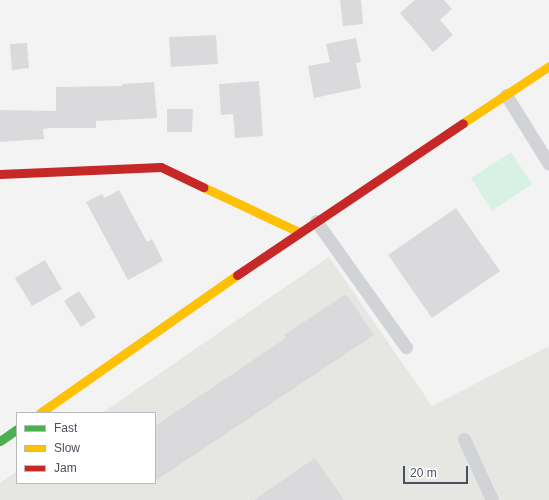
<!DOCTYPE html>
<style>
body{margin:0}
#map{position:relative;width:549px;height:500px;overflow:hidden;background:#f3f3f3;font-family:Arial,sans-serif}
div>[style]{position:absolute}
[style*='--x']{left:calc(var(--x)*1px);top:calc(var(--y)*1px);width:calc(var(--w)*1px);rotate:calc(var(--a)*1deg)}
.commercial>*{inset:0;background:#e6e6e2}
.green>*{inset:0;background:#d8f1e5}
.building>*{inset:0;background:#dadadc}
.lane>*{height:13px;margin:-6.5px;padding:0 6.5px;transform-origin:6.5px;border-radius:6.5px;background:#d1d3d6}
.fast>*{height:9px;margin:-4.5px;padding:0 4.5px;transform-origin:4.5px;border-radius:4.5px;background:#4caf50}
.slow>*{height:9px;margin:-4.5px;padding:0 4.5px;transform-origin:4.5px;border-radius:4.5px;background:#ffc107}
.jam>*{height:9px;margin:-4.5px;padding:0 4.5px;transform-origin:4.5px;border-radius:4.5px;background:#c62828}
span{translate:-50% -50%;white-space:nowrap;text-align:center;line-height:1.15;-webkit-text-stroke:3.5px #fff;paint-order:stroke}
.legend{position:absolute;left:16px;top:412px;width:140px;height:72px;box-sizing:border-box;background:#fff;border:1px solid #b6b9bf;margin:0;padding:5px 7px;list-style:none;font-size:12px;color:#49515f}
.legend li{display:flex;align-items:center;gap:8px;height:20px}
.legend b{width:20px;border:1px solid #b6b9bf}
.scale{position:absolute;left:403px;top:466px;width:65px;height:18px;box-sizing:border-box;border:2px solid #49515f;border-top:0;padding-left:5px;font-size:12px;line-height:14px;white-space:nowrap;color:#49515f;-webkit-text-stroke:3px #fff;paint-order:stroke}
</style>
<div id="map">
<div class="commercial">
<div style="clip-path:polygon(329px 257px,432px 406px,549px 346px,549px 500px,0 500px,0 483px,17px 471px,17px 483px,155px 483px,155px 413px,102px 413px)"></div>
</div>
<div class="green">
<div style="clip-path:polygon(511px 152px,532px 184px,492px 211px,471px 178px)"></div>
</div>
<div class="building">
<div style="clip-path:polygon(340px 0,361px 0,363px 24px,343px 26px)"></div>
<div style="clip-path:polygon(415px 0,444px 0,452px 9px,440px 20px,453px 35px,433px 52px,400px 13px)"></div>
<div style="clip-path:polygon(216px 35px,218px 64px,171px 67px,169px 37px)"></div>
<div style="clip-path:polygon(356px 38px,361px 62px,356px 63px,361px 88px,314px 98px,308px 66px,330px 62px,326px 44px)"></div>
<div style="clip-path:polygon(27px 43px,29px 68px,12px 70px,10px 44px)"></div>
<div style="clip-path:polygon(259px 81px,263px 136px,235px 138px,233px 114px,221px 115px,219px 84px)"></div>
<div style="clip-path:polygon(154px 82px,157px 118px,96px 121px,96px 128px,49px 128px,43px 129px,44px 139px,0 142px,0 110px,56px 111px,56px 87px,122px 86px,122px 84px)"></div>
<div style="clip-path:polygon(167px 109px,193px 109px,192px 132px,167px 132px)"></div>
<div style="clip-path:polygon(119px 190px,147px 242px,152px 239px,163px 261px,128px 280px,86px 202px,102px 194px,105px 198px)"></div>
<div style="clip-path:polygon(456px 208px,500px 271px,432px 318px,388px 255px)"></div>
<div style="clip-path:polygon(45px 260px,62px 289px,32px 306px,15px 278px)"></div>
<div style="clip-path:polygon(79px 291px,96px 317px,81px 327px,64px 301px)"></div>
<div style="clip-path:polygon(346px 294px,374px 335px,155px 481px,155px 426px,286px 338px,284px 335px)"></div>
<div style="clip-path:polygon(315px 458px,344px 500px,254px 500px)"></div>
</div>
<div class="lane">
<div style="--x:506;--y:95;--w:81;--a:58.1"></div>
<div style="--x:316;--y:221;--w:155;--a:54.5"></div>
<div style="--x:464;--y:439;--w:67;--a:65.3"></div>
</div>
<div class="fast">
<div style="--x:0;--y:441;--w:21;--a:-35"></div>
</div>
<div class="slow">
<div style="--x:463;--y:123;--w:103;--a:-33.5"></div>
<div style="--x:203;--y:187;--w:106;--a:25.1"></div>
<div style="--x:40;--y:413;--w:241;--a:-35"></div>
</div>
<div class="jam">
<div style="--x:0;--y:174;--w:161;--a:-2.5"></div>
<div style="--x:161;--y:167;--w:47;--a:25.5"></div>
<div style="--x:237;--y:275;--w:272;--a:-33.9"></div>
</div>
<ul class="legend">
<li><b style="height:5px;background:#4caf50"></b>Fast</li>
<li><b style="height:5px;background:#ffc107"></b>Slow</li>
<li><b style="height:5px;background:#c62828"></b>Jam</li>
</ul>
<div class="scale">20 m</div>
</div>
